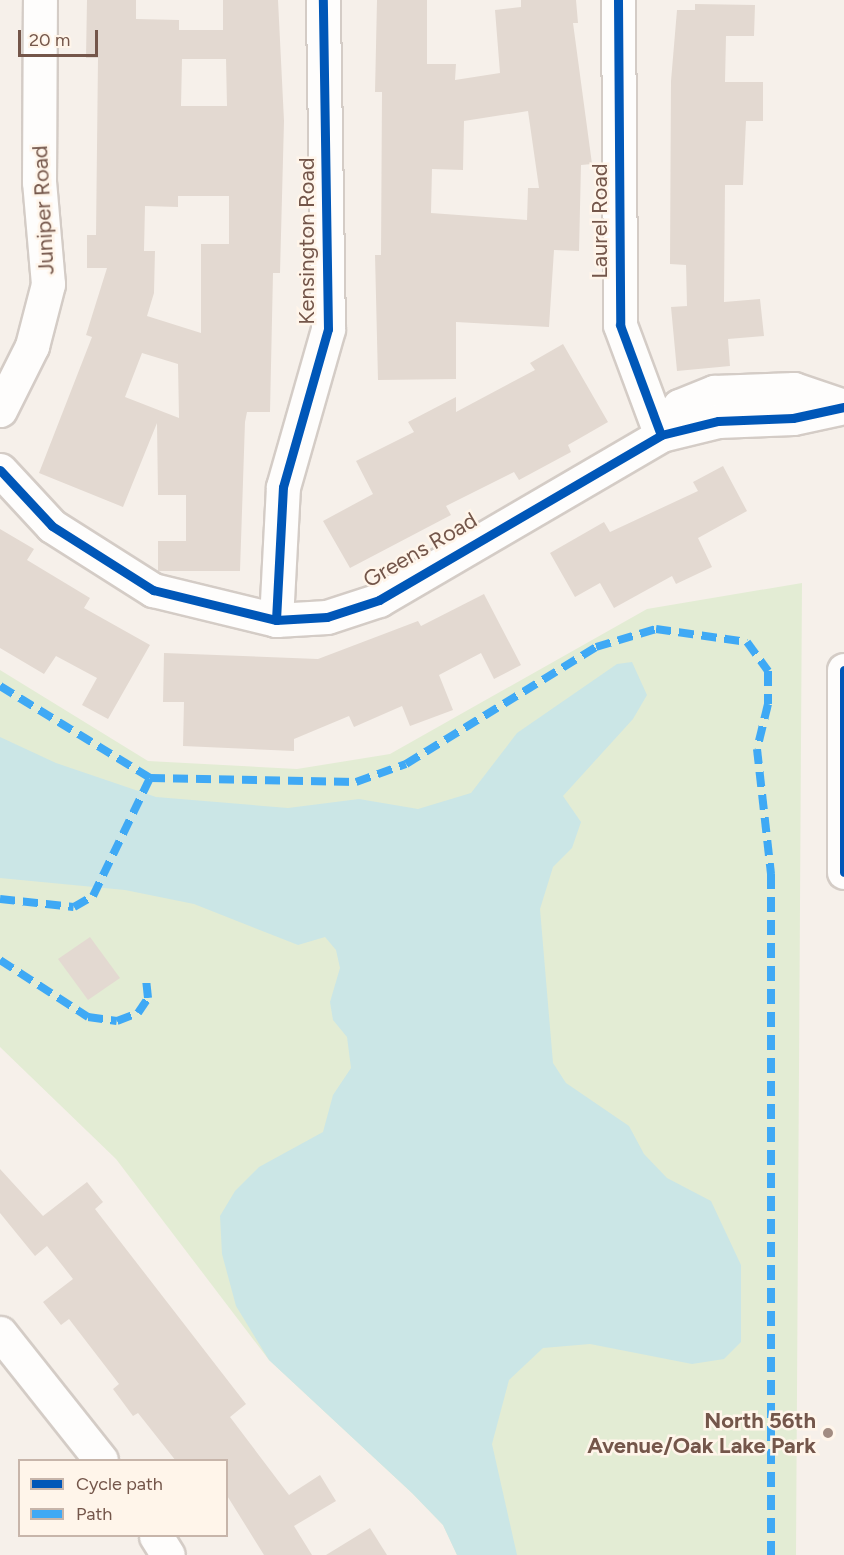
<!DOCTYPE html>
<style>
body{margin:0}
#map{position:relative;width:844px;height:1555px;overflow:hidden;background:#f6f0ea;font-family:Figtree,sans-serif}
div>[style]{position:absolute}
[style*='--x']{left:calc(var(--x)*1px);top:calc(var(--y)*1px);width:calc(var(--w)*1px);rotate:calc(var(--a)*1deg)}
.green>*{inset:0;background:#e3ecd4}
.water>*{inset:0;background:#cbe6e6}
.building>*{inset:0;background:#e3d9d1}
.roads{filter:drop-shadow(2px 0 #d4ccc6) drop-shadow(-2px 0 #d4ccc6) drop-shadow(0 2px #d4ccc6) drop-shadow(0 -2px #d4ccc6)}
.minor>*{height:33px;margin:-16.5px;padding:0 16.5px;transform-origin:16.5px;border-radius:16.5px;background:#fefdfc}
.quiet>*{height:8px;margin-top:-4px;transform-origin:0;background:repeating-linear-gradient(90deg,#3fa9f5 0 15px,transparent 0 23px)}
.cycleway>*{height:9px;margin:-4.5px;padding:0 4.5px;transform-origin:4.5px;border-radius:4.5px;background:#0057b8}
.dots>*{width:16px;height:16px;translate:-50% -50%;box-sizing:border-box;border:3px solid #fff5ea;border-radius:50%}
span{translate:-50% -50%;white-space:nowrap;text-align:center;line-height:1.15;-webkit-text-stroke:5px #fff5ea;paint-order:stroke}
.street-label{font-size:22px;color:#74564a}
.poi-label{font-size:22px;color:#74564a;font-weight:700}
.right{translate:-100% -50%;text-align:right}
.legend{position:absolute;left:18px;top:1459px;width:210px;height:78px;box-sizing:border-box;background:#fff5ea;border:2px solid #c7b5aa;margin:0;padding:8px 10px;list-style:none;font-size:18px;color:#74564a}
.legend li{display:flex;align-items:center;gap:12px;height:30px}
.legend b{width:30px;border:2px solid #c7b5aa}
.scale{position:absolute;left:18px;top:30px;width:80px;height:27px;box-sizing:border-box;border:3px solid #74564a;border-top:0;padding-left:8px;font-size:18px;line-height:21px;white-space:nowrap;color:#74564a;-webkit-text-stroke:4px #fff5ea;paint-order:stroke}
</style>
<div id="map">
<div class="green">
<div style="clip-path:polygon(802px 583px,796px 1555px,457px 1555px,443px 1525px,412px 1493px,269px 1360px,116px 1159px,0 1047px,0 670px,148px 761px,297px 769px,390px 754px,647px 609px)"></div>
</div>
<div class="water">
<div style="clip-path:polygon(632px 662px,647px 695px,633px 719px,563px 796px,581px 822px,572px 848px,553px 867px,540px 909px,553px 1063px,566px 1083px,629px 1126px,644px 1154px,667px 1178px,711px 1201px,741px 1265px,741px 1342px,724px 1359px,692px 1364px,590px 1344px,543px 1348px,509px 1380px,492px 1444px,517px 1555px,457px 1555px,443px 1525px,412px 1493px,269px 1360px,236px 1306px,222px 1254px,220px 1216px,235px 1191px,259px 1167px,323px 1132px,333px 1095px,351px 1068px,347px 1037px,333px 1020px,330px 1002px,340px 968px,336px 950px,325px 937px,298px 945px,194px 904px,125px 890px,0 878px,0 737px,56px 763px,156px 797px,288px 808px,359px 799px,418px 809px,471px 793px,517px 733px,617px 664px)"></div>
</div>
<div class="building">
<div style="clip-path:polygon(evenodd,87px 0,136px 0,136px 19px,179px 20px,179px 30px,223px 30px,223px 0,278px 0,284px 121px,280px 273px,273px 273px,270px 412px,247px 412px,245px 422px,240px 571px,158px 571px,158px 541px,186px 541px,186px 495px,158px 495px,157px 423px,123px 507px,39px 473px,92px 337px,86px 335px,107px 268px,87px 268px,87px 235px,96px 235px,98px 58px,86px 58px,87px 0,182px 59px,226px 59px,227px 106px,181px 106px,182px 59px,87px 0,178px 196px,229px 196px,229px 244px,201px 244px,201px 333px,147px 316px,154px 293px,155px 251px,144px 251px,145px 206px,178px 207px,178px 196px,87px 0,142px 353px,178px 364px,179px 418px,125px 397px,142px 353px)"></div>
<div style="clip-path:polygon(evenodd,377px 0,427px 0,427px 64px,456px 64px,455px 80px,500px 73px,495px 10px,521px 7px,521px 0,576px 0,578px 23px,573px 23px,592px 164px,581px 165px,579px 251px,554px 250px,549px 327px,456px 322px,456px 379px,378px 380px,375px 255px,381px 255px,382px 92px,375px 92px,377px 0,528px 111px,539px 188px,528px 188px,527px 220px,431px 213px,432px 169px,463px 170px,464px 121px,528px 111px)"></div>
<div style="clip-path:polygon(695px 4px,755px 5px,754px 36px,726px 36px,725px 82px,763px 82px,763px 121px,746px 121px,743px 185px,725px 185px,724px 302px,760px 299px,764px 336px,728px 339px,730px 366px,677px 371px,671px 307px,687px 306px,686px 265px,670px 264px,671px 81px,677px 10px,695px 10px)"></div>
<div style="clip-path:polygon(563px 344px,608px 422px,568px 445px,571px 452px,519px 480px,514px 472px,446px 506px,451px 515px,350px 568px,323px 521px,373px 494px,356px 461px,414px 432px,408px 422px,456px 397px,456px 412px,535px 370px,530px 363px)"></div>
<div style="clip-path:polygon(723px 466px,747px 511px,698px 538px,712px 567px,676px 584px,672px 576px,614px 608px,600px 583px,575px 597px,550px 553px,604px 522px,610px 532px,698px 491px,693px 482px)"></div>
<div style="clip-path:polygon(0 529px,34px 549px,27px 560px,90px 598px,84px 608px,150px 645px,108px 719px,82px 705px,97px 678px,56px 656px,44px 674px,0 648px)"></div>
<div style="clip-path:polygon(484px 594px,521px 665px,494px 679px,481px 653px,439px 675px,453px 710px,410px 726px,402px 706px,354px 727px,349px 716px,294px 739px,294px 751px,183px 746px,184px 702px,163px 702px,164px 653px,318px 659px,418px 621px,421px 626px)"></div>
<div style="clip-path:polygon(90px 937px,120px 978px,88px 1000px,58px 959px)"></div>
<div style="clip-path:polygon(0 1169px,43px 1216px,87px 1182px,103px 1202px,95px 1209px,246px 1404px,230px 1417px,289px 1495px,320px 1475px,336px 1501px,294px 1526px,312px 1555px,264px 1555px,226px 1494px,226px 1461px,176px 1461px,138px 1413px,133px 1416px,113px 1389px,119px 1384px,69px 1319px,61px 1325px,43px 1302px,73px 1279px,47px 1246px,35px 1256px,0 1213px)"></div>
<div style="clip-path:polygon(370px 1528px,387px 1555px,326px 1555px)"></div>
</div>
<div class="roads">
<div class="minor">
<div style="--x:618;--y:0;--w:325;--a:89.6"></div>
<div style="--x:620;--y:325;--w:117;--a:69.6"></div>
<div style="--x:0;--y:410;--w:72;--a:-63.4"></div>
<div style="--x:32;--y:346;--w:64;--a:-75.5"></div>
<div style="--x:48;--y:284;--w:102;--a:-95"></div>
<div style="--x:39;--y:182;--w:182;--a:-89.7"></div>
<div style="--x:661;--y:435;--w:34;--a:-58"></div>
<div style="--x:679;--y:406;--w:38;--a:-22"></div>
<div style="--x:714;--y:392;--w:80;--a:-2.1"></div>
<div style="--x:794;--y:389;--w:53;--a:18.8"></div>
<div style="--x:0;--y:470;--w:76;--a:47.1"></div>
<div style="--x:52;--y:526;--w:120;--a:32.4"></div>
<div style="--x:153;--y:590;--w:127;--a:13.7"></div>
<div style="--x:276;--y:620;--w:51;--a:-3.4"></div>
<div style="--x:327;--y:617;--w:55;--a:-18.1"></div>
<div style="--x:379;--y:600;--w:327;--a:-30.3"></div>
<div style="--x:661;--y:435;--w:59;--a:-13.8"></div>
<div style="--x:718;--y:421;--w:75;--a:-2.3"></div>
<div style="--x:793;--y:418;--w:52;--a:-12.2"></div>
<div style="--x:276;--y:620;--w:133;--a:-87"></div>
<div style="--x:283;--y:487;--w:164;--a:-74.1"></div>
<div style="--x:328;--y:329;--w:329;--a:-90.9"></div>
<div style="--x:844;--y:670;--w:202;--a:90"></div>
<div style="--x:0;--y:1333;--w:162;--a:51.5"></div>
<div style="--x:156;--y:1536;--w:22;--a:58"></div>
</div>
</div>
<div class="quiet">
<div style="--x:0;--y:686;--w:176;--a:31.5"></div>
<div style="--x:150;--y:778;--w:206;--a:1.1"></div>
<div style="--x:356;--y:782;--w:53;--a:-19.8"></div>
<div style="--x:406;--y:764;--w:223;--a:-31.6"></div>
<div style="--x:596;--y:647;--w:63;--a:-16.7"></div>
<div style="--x:656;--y:629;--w:92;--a:8.1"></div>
<div style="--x:747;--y:642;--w:36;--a:54"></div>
<div style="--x:768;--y:671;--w:33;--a:90"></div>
<div style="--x:768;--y:704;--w:46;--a:103.7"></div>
<div style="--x:757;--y:749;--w:126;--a:83.6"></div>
<div style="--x:771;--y:874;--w:681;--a:90"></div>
<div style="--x:0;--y:899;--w:74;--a:6.2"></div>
<div style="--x:74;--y:907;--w:22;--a:-30"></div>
<div style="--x:93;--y:896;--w:131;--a:-64.2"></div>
<div style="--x:0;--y:960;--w:105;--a:32.9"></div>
<div style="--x:88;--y:1017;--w:29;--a:8"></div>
<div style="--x:117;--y:1021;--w:22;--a:-21"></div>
<div style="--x:138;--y:1013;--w:18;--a:-56"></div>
<div style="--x:148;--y:998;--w:19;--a:-96"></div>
</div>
<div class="cycleway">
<div style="--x:618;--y:0;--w:325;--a:89.6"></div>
<div style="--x:620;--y:325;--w:117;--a:69.6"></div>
<div style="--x:0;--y:470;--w:76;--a:47.1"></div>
<div style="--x:52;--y:526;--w:120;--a:32.4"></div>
<div style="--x:153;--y:590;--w:127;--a:13.7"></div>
<div style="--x:276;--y:620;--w:51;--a:-3.4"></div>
<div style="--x:327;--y:617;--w:55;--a:-18.1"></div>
<div style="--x:379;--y:600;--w:327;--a:-30.3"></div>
<div style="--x:661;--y:435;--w:59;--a:-13.8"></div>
<div style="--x:718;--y:421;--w:75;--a:-2.3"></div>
<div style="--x:793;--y:418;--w:52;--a:-12.2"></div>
<div style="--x:276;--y:620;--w:133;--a:-87"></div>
<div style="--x:283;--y:487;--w:164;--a:-74.1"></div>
<div style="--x:328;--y:329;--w:329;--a:-90.9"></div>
<div style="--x:844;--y:670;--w:202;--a:90"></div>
</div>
<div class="dots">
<div style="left:828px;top:1433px;background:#a28c82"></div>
</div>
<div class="street-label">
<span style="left:43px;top:210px;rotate:-93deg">Juniper Road</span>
<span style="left:600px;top:221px;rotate:-90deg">Laurel Road</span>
<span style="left:307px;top:241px;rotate:-90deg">Kensington Road</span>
<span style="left:420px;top:550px;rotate:-30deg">Greens Road</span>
</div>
<div class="poi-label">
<span class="right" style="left:816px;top:1433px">North 56th<br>Avenue/Oak Lake Park</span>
</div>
<ul class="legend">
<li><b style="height:8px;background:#0057b8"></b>Cycle path</li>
<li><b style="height:8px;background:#3fa9f5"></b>Path</li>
</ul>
<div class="scale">20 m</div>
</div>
